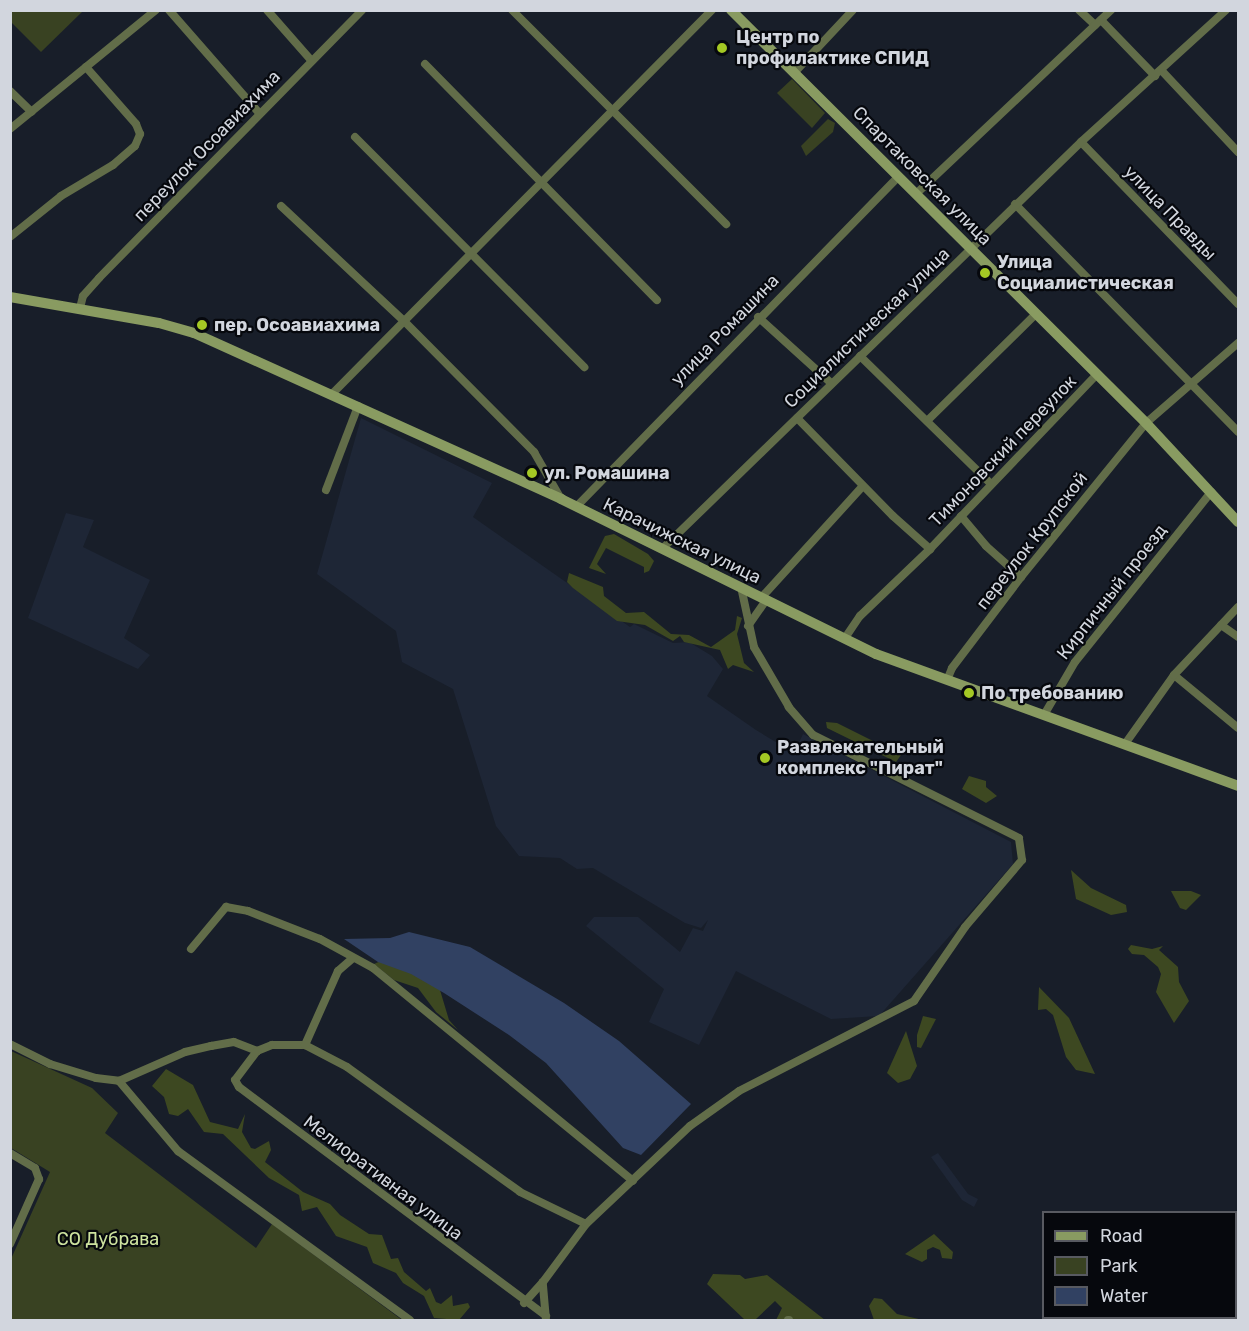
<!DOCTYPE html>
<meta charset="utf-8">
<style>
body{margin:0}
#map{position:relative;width:1249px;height:1331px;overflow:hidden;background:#181e29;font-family:Rubik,sans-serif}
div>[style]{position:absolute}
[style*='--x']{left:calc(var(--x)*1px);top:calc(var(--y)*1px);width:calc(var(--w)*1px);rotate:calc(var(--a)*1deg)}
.built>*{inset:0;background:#1e2636}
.green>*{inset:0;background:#394222}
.forest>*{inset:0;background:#3d4821}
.water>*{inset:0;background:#314162}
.street>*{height:8px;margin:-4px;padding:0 4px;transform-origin:4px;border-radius:4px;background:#626d49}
.secondary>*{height:10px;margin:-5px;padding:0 5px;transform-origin:5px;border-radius:5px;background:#899b61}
.dots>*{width:16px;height:16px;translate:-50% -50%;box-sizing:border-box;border:3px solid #06080d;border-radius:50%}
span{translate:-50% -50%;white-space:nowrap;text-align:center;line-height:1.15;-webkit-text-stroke:4.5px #06080d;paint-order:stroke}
.poi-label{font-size:18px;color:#d2d6de;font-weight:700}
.left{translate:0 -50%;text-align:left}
.street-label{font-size:18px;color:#d2d6de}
.park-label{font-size:18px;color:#cee39f}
.frame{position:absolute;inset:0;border:12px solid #d2d6de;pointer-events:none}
.legend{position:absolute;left:1042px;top:1211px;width:195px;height:108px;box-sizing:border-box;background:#06080d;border:2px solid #585a61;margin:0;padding:8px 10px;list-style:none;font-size:18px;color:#d2d6de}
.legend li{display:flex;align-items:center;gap:12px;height:30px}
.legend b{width:30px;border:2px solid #585a61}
</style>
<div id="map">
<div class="built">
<div style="clip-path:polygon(361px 418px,492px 483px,473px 517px,630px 627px,634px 624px,673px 643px,689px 642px,712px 656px,723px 669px,707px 696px,756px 730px,794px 753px,803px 734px,1011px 842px,1013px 864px,879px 1016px,831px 1019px,736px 971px,699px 1045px,649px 1022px,664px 989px,586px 926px,594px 917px,638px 917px,680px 952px,693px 928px,703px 931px,708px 920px,701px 928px,685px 923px,593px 868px,577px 869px,560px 858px,519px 856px,496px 826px,453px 689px,402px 662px,396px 631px,317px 574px)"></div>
<div style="clip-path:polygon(66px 513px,94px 520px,83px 547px,150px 580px,124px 638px,150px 655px,138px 669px,28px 618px)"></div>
<div style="clip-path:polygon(938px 1153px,968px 1194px,978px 1199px,974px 1207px,962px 1200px,931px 1157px)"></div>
</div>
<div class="green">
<div style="clip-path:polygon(10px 11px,11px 10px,83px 11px,41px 52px,11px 22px)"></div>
<div style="clip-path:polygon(792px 79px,825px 113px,812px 128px,777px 93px)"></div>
<div style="clip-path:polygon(828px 119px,835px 123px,833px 132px,806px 156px,801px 146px)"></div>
<div style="clip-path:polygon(11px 1051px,92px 1088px,118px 1113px,105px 1133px,256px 1248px,272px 1224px,402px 1320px,11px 1320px,11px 1259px,50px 1172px,11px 1148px)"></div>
</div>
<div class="forest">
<div style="clip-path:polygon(614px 534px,648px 554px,654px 561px,649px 571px,644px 573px,644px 567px,606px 548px,597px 564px,606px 574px,589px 568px,605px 536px)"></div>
<div style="clip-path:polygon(569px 573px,603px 587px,604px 596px,626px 613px,644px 612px,671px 634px,689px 635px,711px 647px,735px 630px,737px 616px,742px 618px,737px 634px,744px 663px,754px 672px,733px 665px,728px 669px,720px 650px,684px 642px,680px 636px,673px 641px,645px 625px,617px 621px,573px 588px,567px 582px)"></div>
<div style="clip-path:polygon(826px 722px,837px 723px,901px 755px,896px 762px,827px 728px)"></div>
<div style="clip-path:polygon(969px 776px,986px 781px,986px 787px,997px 796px,986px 803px,962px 789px)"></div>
<div style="clip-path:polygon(1071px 870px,1091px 888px,1126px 905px,1127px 912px,1111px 915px,1076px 899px)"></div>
<div style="clip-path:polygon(1171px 891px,1191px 891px,1201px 895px,1186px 910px,1180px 908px)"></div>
<div style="clip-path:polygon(1131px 945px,1152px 949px,1163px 946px,1159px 950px,1178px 967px,1179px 982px,1189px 1001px,1174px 1023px,1156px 992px,1161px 974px,1158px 967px,1144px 955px,1132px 954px,1128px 949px)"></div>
<div style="clip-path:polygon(383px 960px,418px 975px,440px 990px,449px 1020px,458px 1030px,436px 1012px,418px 988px,394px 980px,374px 964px)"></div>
<div style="clip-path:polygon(1039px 987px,1069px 1018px,1095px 1074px,1076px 1070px,1066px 1057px,1053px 1015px,1046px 1009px,1038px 1010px)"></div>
<div style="clip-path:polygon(923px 1016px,936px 1019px,921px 1048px,917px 1047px,917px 1035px)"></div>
<div style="clip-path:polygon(906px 1031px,917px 1066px,910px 1079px,898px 1083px,887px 1073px)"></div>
<div style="clip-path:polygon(166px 1069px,193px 1085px,210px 1122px,238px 1129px,245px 1114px,242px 1132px,251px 1148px,255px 1149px,269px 1141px,271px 1150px,265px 1162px,303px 1192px,330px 1204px,340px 1215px,369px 1234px,382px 1235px,391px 1259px,398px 1258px,404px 1272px,426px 1291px,430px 1288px,436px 1302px,441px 1304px,452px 1295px,453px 1306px,468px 1303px,470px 1307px,459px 1320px,434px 1318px,424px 1296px,403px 1283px,396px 1273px,373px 1263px,367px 1247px,336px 1236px,317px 1207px,302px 1211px,299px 1195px,269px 1178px,223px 1134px,204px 1132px,188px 1109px,178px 1116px,169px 1114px,164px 1097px,152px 1086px)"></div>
<div style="clip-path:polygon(934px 1234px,953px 1252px,952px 1259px,942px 1258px,940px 1250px,933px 1247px,927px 1250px,927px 1259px,922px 1262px,905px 1254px)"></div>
<div style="clip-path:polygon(713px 1274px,740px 1275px,745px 1279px,767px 1275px,825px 1320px,776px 1320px,782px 1308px,775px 1301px,755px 1320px,745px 1320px,707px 1284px)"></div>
<div style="clip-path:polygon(874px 1298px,882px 1299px,897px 1314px,923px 1320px,874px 1320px,869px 1306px)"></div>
</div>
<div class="water">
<div style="clip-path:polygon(409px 932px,470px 947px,564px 1003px,619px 1041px,691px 1104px,641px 1155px,623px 1148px,546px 1063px,509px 1035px,444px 993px,411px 974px,378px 962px,344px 939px,390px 938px)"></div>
</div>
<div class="street">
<div style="--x:169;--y:10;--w:138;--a:48.8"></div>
<div style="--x:267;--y:10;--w:67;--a:48.7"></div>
<div style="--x:512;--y:10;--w:303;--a:45"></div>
<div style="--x:1079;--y:10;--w:22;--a:43"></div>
<div style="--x:1101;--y:20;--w:78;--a:46"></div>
<div style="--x:425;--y:64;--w:331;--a:45.5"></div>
<div style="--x:1162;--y:71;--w:111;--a:46.8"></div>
<div style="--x:794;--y:73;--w:86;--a:-46.9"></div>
<div style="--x:10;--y:91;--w:30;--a:44"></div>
<div style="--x:10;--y:129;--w:188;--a:-39.2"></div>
<div style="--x:355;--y:137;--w:325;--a:45.1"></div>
<div style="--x:1081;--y:142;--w:226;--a:45.9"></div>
<div style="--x:917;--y:193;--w:267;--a:-43.3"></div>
<div style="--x:1015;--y:204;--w:319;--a:45.6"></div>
<div style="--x:281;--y:206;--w:168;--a:43.1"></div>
<div style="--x:404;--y:321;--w:185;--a:45.2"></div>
<div style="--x:534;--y:452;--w:54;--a:60.1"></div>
<div style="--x:10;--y:237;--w:65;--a:-38.8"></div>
<div style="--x:61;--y:196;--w:61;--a:-30.8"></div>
<div style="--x:113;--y:165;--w:29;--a:-41"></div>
<div style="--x:135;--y:146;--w:13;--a:-67"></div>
<div style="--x:140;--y:134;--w:11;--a:-112"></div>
<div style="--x:136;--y:124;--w:76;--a:-131.3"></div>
<div style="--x:80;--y:308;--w:12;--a:-76"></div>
<div style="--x:83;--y:296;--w:24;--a:-48"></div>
<div style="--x:99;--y:278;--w:375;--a:-45.5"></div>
<div style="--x:758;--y:317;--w:98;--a:42.1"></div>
<div style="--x:860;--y:356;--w:183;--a:44.3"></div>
<div style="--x:332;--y:394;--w:540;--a:-45.3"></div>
<div style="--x:797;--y:418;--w:137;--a:45.6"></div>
<div style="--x:893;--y:516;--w:50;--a:41.7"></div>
<div style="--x:928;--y:420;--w:151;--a:-44.5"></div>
<div style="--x:326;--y:490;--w:90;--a:-69.1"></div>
<div style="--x:576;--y:507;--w:462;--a:-45.7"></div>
<div style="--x:961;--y:516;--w:39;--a:50"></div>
<div style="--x:986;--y:546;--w:47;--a:41.5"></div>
<div style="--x:663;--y:548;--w:583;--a:-44.17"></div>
<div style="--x:1081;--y:142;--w:196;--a:-42.3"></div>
<div style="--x:761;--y:598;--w:151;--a:-47.7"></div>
<div style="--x:1221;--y:625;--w:21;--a:35"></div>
<div style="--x:748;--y:626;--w:32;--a:-55"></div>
<div style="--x:845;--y:638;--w:27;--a:-56"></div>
<div style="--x:860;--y:616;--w:97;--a:-43.7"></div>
<div style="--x:930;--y:549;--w:242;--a:-46.3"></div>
<div style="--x:1174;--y:675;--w:83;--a:39.6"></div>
<div style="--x:947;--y:680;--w:13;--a:-67"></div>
<div style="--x:952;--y:668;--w:114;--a:-52.8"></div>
<div style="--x:1021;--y:577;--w:198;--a:-50.9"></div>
<div style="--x:1146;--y:423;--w:122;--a:-41"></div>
<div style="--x:1044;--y:715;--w:61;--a:-59.7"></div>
<div style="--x:1075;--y:662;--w:218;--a:-51.3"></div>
<div style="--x:1125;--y:744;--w:85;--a:-54.6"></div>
<div style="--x:1174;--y:675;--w:93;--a:-46.7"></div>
<div style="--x:191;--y:949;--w:55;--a:-50.2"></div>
<div style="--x:226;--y:907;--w:22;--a:10"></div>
<div style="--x:248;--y:911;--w:77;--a:21.3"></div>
<div style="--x:320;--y:939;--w:60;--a:28.7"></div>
<div style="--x:373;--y:968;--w:336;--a:39.3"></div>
<div style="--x:10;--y:1044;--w:45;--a:26.6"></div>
<div style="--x:50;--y:1064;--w:48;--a:16.9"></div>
<div style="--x:96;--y:1078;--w:23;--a:7"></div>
<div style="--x:119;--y:1081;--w:72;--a:-23.7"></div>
<div style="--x:185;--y:1052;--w:27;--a:-13"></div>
<div style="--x:211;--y:1046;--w:23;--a:-10"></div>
<div style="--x:234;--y:1042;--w:25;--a:21"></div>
<div style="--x:257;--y:1051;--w:16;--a:-22"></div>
<div style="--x:272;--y:1045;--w:33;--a:0"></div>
<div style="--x:305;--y:1045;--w:47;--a:27.6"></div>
<div style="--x:347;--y:1067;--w:213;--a:35.8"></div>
<div style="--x:520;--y:1192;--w:73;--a:25.9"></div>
<div style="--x:305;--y:1045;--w:81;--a:-66"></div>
<div style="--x:338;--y:971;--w:20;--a:-41"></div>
<div style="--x:257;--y:1051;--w:36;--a:127"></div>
<div style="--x:235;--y:1080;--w:8;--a:60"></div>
<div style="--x:239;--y:1087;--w:383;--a:36.7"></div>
<div style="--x:119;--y:1081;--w:92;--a:49.9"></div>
<div style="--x:178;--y:1151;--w:287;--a:36.1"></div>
<div style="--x:10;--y:1153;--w:29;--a:31"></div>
<div style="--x:35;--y:1168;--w:12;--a:70"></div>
<div style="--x:39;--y:1179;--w:71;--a:114"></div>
<div style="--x:524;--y:1303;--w:28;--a:-48"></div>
<div style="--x:546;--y:1320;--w:38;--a:-95"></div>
<div style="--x:543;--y:1282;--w:72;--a:-53.4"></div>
<div style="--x:586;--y:1224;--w:143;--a:-43.3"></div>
<div style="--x:690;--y:1126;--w:60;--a:-35.5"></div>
<div style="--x:739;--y:1091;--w:197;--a:-27.2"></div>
<div style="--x:914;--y:1001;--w:90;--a:-55.4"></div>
<div style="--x:965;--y:927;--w:88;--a:-49.6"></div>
<div style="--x:1022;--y:860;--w:22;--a:-98"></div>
<div style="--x:1019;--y:838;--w:230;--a:-153.4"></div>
<div style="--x:813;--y:735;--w:37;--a:-131"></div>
<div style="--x:789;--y:707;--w:69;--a:-120.3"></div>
<div style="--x:754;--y:647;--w:61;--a:-102.2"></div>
<div style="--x:788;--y:1320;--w:1;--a:0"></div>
</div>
<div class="secondary">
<div style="--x:731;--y:10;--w:585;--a:44.86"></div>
<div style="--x:1146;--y:423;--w:135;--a:47.1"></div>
<div style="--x:10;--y:297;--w:151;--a:9.9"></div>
<div style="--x:159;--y:323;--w:36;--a:16"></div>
<div style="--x:194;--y:333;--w:403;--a:24.3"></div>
<div style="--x:561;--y:499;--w:351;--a:26.2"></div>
<div style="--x:876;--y:654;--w:385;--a:20"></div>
</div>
<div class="dots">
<div style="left:722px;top:48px;background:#a4c824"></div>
<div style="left:985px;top:273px;background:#a4c824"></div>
<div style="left:202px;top:325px;background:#a4c824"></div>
<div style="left:532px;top:473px;background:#a4c824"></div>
<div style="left:969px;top:693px;background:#a4c824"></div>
<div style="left:765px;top:758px;background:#a4c824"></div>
</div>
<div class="poi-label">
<span class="left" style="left:736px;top:48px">Центр по<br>профилактике СПИД</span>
<span class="left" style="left:997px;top:273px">Улица<br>Социалистическая</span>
<span class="left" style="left:214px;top:325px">пер. Осоавиахима</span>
<span class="left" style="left:544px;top:473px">ул. Ромашина</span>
<span class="left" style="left:981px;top:693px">По требованию</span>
<span class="left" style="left:777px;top:758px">Развлекательный<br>комплекс "Пират"</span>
</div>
<div class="street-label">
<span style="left:207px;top:146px;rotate:-46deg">переулок Осоавиахима</span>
<span style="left:922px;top:176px;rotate:45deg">Спартаковская улица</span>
<span style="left:1170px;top:213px;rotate:46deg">улица Правды</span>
<span style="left:867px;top:328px;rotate:-44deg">Социалистическая улица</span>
<span style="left:725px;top:330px;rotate:-46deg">улица Ромашина</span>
<span style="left:1003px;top:451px;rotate:-46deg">Тимоновский переулок</span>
<span style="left:682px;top:541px;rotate:26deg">Карачижская улица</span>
<span style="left:1032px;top:541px;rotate:-52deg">переулок Крупской</span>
<span style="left:1112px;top:592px;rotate:-52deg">Кирпичный проезд</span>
<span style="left:383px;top:1178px;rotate:37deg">Мелиоративная улица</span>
</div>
<div class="park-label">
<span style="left:108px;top:1239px">СО Дубрава</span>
</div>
<div class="frame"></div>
<ul class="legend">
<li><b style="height:8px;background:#899b61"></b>Road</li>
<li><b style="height:16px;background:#394222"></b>Park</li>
<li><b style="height:16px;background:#314162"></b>Water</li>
</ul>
</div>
